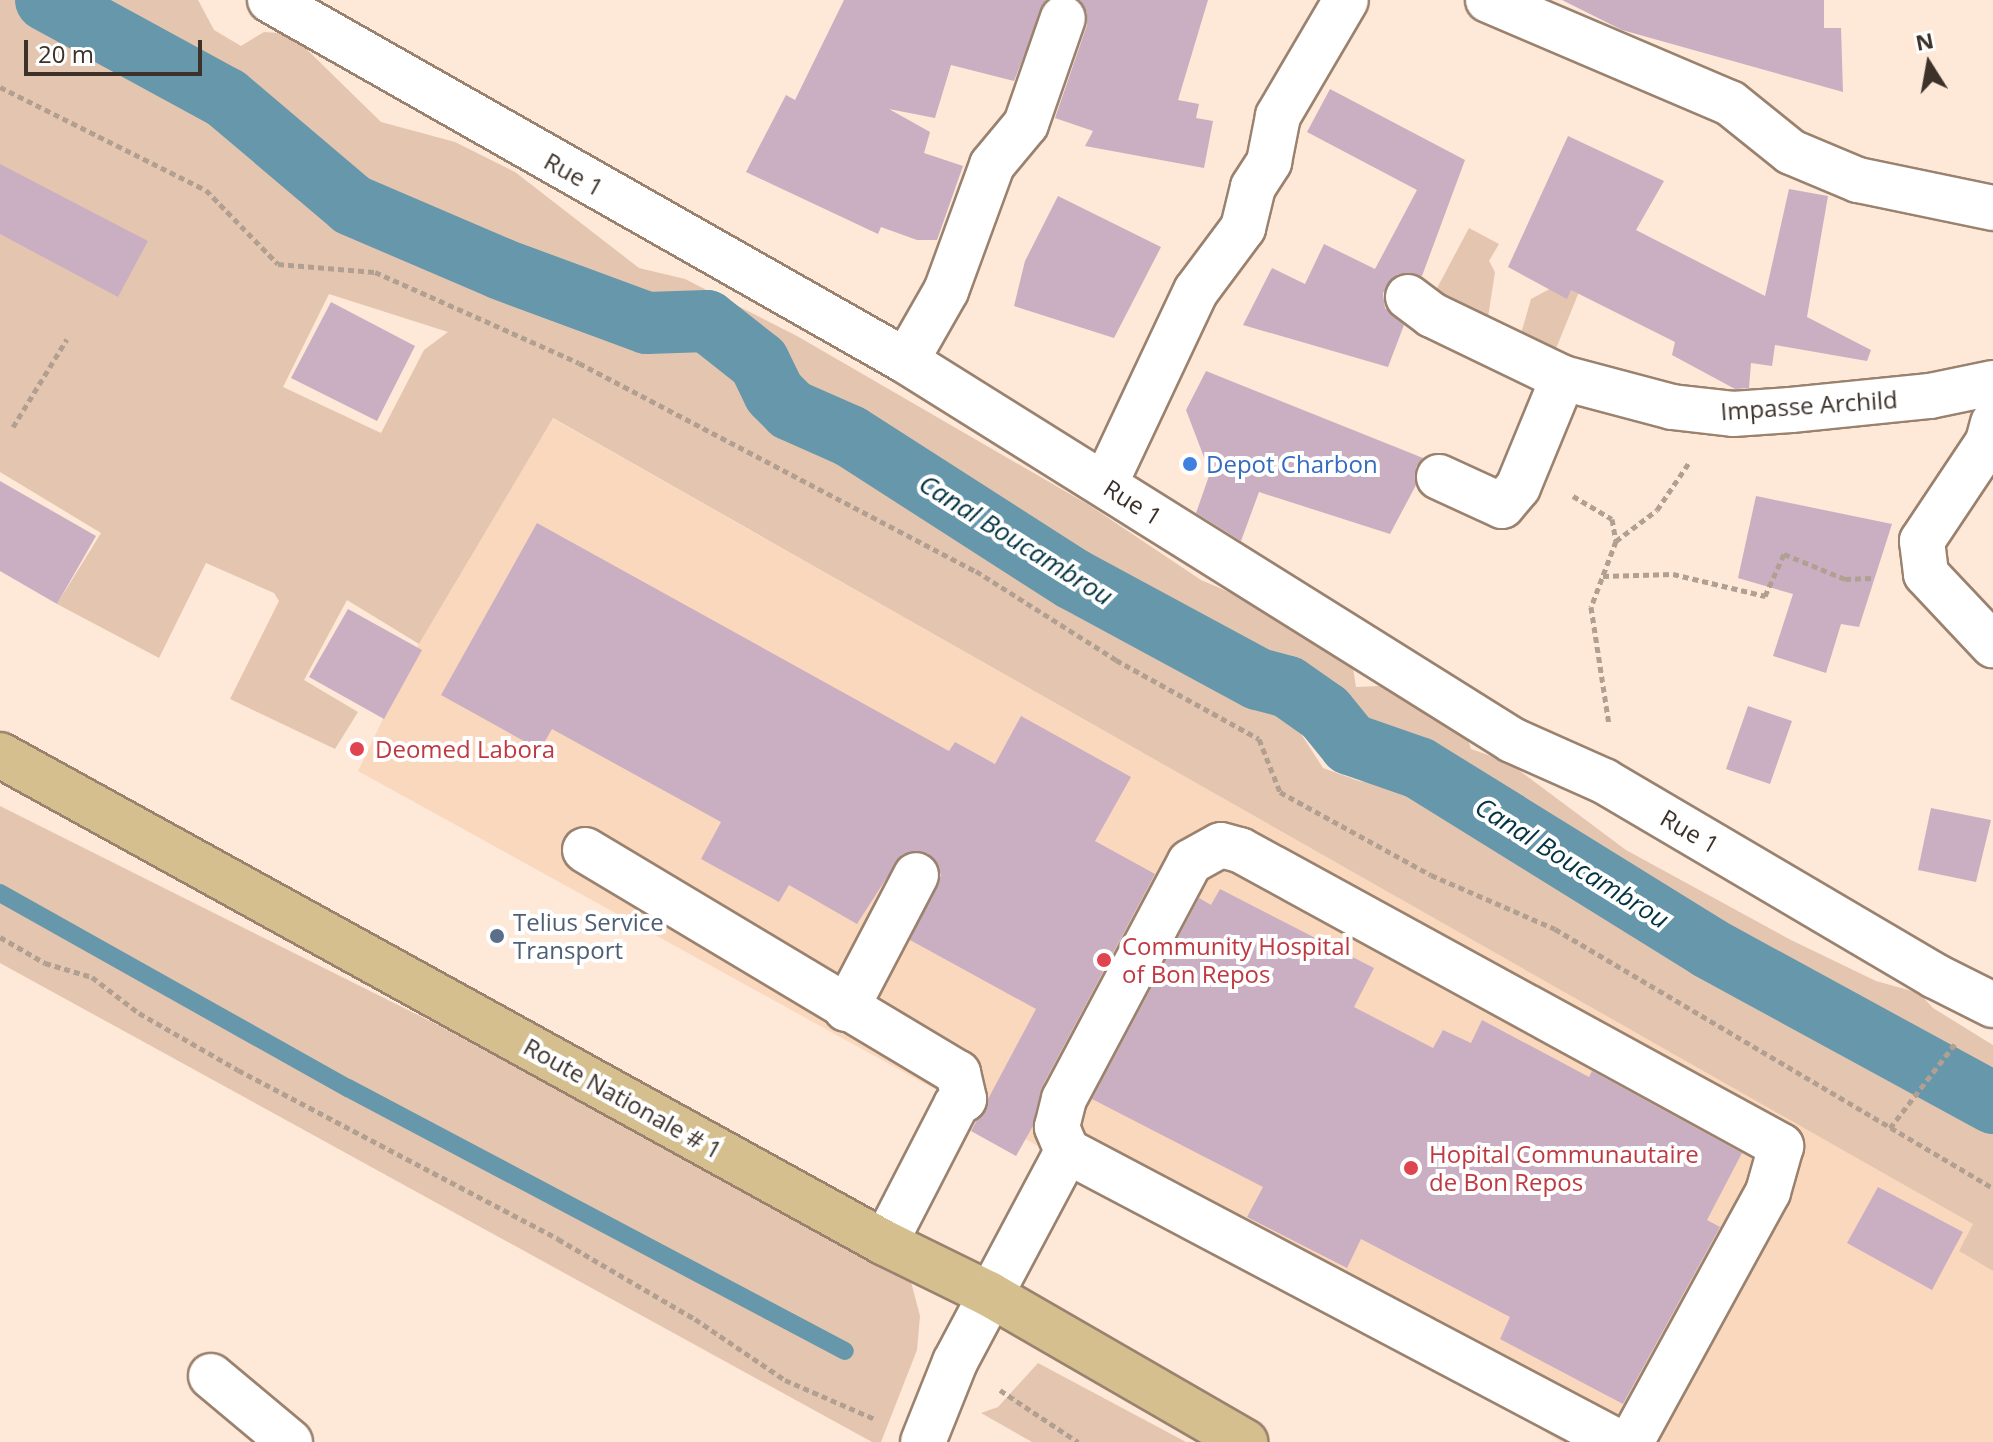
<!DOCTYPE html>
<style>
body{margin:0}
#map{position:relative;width:1993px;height:1442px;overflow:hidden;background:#fee8d7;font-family:"Open Sans",sans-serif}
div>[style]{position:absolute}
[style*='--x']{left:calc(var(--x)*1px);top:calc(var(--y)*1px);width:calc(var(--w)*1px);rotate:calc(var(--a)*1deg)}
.built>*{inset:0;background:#fad8be}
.green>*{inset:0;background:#e4c6b0}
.stream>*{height:18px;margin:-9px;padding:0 9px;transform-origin:9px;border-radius:9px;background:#6797ab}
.canal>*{height:62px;margin:-31px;padding:0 31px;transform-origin:31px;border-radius:31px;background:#6797ab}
.building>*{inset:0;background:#caafc2}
.path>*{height:5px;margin-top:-2.5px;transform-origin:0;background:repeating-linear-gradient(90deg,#b1a092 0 6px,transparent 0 10px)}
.roads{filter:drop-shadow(2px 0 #9a826f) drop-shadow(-2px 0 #9a826f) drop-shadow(0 2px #9a826f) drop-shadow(0 -2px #9a826f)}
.minor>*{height:44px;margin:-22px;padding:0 22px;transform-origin:22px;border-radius:22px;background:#fff}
.major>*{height:44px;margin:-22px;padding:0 22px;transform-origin:22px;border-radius:22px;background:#d5bf8f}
.dots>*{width:22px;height:22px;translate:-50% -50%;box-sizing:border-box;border:4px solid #fff;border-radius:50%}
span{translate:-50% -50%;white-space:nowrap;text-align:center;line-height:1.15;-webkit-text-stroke:8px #fff;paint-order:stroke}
.street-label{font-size:24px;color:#3d322a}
.shop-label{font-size:24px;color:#366cbe}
.left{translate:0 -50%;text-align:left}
.health-label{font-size:24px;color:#be3a42}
.service-label{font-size:24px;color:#4e5e75}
.water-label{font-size:26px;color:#043342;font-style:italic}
.north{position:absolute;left:1889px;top:24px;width:80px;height:80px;-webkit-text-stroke:6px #fff;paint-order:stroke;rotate:349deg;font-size:22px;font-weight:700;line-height:32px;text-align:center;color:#3d322a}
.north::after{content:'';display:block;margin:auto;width:28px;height:36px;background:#3d322a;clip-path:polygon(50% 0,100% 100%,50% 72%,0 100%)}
.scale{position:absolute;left:24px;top:40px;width:178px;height:36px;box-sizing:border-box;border:4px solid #3d322a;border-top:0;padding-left:10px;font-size:24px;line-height:28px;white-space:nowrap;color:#3d322a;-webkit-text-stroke:6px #fff;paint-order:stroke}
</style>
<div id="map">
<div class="built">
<div style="clip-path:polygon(552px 418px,1974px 1224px,1959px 1251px,1993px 1271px,1993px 1442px,1561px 1442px,1462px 1380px,358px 771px,419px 644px)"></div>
</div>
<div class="green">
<div style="clip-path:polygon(evenodd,0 0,32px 0,221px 103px,353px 214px,666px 343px,702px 345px,736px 366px,766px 405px,829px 451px,946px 510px,1156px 642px,1212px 667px,1300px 732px,1323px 768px,1359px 781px,1432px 793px,1993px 1132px,1993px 1271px,1959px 1251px,1973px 1224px,553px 418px,419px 644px,347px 600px,304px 680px,358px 712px,335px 749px,230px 699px,279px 601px,274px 593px,206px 563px,159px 658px,57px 604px,101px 533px,0 472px,0 0,329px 294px,448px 332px,424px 350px,381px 433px,283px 387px,329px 294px)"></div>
<div style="clip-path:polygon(76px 0,198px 0,214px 30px,241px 46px,264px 32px,291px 34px,381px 122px,455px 142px,515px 172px,639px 268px,685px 279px,797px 336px,1089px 505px,1201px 580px,1257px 604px,1352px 662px,1356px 687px,1380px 686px,1465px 731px,1471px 749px,1508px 762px,1626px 850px,1791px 940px,1876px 981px,1919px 993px,1933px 1008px,1993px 1045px,1993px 1082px,1886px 1020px,1854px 1005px,1812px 995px,1447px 772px,1395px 745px,1355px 734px,1287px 674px,1214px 643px,1004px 519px,939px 465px,785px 388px,770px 359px,731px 323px,685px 311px,653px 313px,489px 255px,361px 200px,235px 87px)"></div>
<div style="clip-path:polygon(1469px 228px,1499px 244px,1489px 261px,1495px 272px,1487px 324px,1427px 307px)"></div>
<div style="clip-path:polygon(1557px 285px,1581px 287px,1553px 356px,1520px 337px,1531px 299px)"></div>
<div style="clip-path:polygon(0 806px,434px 1023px,910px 1278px,920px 1316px,917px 1350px,881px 1442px,872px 1442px,0 963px)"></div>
<div style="clip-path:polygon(1038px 1363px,1186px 1442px,1032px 1442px,981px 1413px,998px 1407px)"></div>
</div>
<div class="stream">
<div style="--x:0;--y:893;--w:399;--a:29.3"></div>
<div style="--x:348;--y:1088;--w:562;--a:27.89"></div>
</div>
<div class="canal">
<div style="--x:46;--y:0;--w:205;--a:28.6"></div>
<div style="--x:226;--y:98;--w:165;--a:40.3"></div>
<div style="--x:352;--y:205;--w:162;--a:23.2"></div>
<div style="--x:501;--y:269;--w:156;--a:20.3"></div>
<div style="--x:647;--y:323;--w:60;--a:-1.9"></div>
<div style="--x:707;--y:321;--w:66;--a:38.3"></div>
<div style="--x:759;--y:362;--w:34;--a:64"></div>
<div style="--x:774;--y:393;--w:24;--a:45"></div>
<div style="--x:791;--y:410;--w:64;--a:23.8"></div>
<div style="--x:850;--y:436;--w:265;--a:32.7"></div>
<div style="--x:1073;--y:579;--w:210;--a:28.4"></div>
<div style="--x:1258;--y:679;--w:31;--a:15"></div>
<div style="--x:1288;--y:687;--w:45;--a:35.1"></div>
<div style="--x:1325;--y:713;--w:40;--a:51"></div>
<div style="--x:1350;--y:744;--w:73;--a:19.2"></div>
<div style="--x:1419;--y:768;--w:341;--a:31.8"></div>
<div style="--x:1709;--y:948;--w:324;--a:28.6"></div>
</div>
<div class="building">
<div style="clip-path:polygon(844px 0,1046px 0,1014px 81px,951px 65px,935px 118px,889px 109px,930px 132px,924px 153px,963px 166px,937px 240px,917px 240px,881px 227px,878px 234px,746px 172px,786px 95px,795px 100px)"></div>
<div style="clip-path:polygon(1080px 0,1208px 0,1178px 100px,1199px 104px,1196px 118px,1213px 121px,1204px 168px,1085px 146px,1093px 131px,1055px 118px,1087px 25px,1087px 13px)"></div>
<div style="clip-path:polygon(1562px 0,1824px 0,1824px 28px,1841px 28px,1843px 92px,1622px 30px)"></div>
<div style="clip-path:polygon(1330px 89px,1465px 160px,1422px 276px,1398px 274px,1383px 293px,1385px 308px,1404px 325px,1388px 367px,1243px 325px,1272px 268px,1305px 284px,1324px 244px,1375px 269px,1417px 190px,1307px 132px)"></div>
<div style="clip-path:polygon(1568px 136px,1664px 181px,1636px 230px,1765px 296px,1789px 189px,1828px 196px,1807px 317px,1871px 350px,1867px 361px,1775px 345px,1772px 366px,1751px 363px,1749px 388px,1735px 389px,1672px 355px,1675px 342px,1571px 290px,1567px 299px,1508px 267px)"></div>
<div style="clip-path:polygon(0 164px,148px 241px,118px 297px,0 234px)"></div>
<div style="clip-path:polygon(1058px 196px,1161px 247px,1114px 338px,1014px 306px,1025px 261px)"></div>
<div style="clip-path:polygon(331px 302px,415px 346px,377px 421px,291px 378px)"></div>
<div style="clip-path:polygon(1206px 371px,1423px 458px,1416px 467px,1416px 485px,1390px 534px,1259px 492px,1241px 541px,1196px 513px,1210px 473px,1186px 410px)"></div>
<div style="clip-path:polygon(0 481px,96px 536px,57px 604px,0 571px)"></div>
<div style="clip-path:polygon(1756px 496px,1892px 524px,1859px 627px,1841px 624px,1826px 673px,1773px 656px,1793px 594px,1738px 578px)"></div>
<div style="clip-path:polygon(537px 523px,949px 751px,955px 742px,995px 764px,1021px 716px,1131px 777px,1095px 841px,1155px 874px,1042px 1087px,1033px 1126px,1016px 1156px,971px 1131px,1036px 1009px,910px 940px,941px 875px,928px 853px,902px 854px,857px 924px,789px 885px,779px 902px,701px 859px,721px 822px,552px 729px,540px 750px,441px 695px)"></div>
<div style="clip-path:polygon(348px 609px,422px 650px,384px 719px,309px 677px)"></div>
<div style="clip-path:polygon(1748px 706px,1792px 721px,1770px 784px,1726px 769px)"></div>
<div style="clip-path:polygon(1931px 808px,1991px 820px,1976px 882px,1918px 870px)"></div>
<div style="clip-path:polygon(1220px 889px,1374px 968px,1354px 1007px,1433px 1048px,1443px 1030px,1471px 1043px,1482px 1020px,1589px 1077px,1592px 1071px,1742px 1153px,1707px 1220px,1720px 1227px,1623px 1404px,1500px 1339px,1510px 1317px,1361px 1239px,1347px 1268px,1247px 1217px,1263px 1187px,1092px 1099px,1199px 898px,1211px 905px)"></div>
<div style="clip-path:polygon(1878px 1187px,1963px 1232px,1932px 1290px,1847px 1243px)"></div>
</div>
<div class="path">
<div style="--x:0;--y:87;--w:230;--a:26.6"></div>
<div style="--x:206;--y:190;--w:103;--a:45.8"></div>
<div style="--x:278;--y:264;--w:97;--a:4.7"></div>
<div style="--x:375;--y:272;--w:223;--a:24"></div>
<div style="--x:579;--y:363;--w:448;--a:27.7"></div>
<div style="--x:976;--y:571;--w:166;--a:32.4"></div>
<div style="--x:1116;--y:660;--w:163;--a:28.9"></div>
<div style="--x:1259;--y:739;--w:57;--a:68.4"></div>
<div style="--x:1280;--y:792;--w:172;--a:28.8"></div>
<div style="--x:1431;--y:875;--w:135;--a:23.5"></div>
<div style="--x:1555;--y:929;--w:509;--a:30.6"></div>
<div style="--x:13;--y:427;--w:103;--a:-58.5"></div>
<div style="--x:1573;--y:496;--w:45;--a:30.5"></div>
<div style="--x:1612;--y:519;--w:22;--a:80"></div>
<div style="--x:1616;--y:541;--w:71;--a:110.7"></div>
<div style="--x:1591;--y:607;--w:118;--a:81.3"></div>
<div style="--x:1616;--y:541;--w:51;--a:-37.1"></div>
<div style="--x:1657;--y:510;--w:59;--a:-56"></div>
<div style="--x:1603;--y:576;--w:70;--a:-1.6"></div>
<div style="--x:1673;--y:574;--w:95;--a:13.4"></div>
<div style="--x:1765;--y:596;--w:46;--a:-65.7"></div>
<div style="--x:1784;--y:554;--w:66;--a:22.3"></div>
<div style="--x:1845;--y:579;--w:28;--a:-2"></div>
<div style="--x:0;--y:937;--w:52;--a:30"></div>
<div style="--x:45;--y:963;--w:49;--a:16.6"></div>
<div style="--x:92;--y:977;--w:59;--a:37.5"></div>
<div style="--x:139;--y:1013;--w:114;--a:29.9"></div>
<div style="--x:238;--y:1070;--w:362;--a:27.8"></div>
<div style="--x:558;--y:1239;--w:159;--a:30.3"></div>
<div style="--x:695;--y:1319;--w:109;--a:34.1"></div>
<div style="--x:785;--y:1380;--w:98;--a:23.4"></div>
<div style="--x:1890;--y:1128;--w:106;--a:-52.3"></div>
<div style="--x:1000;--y:1390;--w:94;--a:33.7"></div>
</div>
<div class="roads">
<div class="minor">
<div style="--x:270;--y:0;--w:731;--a:29.58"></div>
<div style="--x:906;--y:361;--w:715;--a:32.02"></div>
<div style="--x:1512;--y:740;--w:101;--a:24"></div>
<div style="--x:1604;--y:781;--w:384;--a:30.5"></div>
<div style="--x:1935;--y:976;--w:65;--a:26.6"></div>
<div style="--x:1488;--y:0;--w:263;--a:23.1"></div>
<div style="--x:1730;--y:103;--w:78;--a:38.8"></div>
<div style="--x:1791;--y:152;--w:73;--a:22.7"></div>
<div style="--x:1858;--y:180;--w:138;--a:11.7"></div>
<div style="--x:1408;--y:297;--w:30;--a:37"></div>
<div style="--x:1432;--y:315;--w:145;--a:25.7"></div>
<div style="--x:1563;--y:378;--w:113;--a:14.9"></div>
<div style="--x:1672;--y:407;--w:61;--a:6.5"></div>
<div style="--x:1733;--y:414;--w:58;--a:-3.9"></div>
<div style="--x:1791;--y:410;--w:140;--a:-5.8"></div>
<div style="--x:1930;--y:396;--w:64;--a:-11.7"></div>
<div style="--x:906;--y:361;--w:81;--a:-60.3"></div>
<div style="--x:946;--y:291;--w:134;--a:-69.9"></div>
<div style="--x:992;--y:165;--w:53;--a:-50.3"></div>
<div style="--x:1026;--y:124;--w:112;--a:-70.8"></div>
<div style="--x:1993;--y:423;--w:20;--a:105"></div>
<div style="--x:1988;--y:442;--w:119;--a:123.7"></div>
<div style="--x:1922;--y:541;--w:33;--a:83"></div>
<div style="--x:1926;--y:574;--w:98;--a:46.7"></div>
<div style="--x:1439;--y:477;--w:69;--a:24.7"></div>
<div style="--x:1502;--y:506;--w:25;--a:-50"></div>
<div style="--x:1518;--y:487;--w:118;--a:-67.6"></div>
<div style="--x:1105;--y:484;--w:213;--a:-64.8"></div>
<div style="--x:1196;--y:291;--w:79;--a:-53.3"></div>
<div style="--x:1243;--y:228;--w:42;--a:-76.3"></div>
<div style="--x:1253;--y:187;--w:30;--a:-57"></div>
<div style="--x:1269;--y:162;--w:47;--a:-78.9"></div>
<div style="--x:1278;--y:116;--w:134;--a:-59.6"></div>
<div style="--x:585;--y:850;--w:435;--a:30.9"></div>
<div style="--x:958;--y:1073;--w:27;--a:77"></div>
<div style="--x:964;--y:1099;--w:10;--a:143"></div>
<div style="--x:956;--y:1105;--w:155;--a:117.2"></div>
<div style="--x:846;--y:1009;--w:151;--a:-62.4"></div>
<div style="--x:1067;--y:1151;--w:26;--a:-113"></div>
<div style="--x:1057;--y:1127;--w:29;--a:-76"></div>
<div style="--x:1064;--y:1099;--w:268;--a:-62"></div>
<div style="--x:1190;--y:862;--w:35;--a:-29"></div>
<div style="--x:1221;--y:845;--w:20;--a:15"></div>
<div style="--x:1240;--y:850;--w:617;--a:28.68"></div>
<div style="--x:1781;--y:1146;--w:48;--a:105.8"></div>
<div style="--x:1768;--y:1192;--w:285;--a:118.7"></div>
<div style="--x:211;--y:1376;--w:103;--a:39.9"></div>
<div style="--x:923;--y:1442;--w:86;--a:-68.2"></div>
<div style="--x:955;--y:1362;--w:239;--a:-62"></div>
<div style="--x:1067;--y:1151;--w:623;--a:27.84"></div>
</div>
<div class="major">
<div style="--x:0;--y:755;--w:1011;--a:28.87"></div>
<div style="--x:885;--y:1243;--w:116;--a:26.1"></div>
<div style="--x:989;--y:1294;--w:296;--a:30"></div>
</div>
</div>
<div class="dots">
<div style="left:1190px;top:464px;background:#3f7fe0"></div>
<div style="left:357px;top:749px;background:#e0444e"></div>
<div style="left:497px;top:936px;background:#5c6f8a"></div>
<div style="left:1104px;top:960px;background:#e0444e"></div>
<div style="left:1411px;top:1168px;background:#e0444e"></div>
</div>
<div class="street-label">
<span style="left:574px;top:174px;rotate:29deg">Rue 1</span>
<span style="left:1809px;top:405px;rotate:-4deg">Impasse Archild</span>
<span style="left:1133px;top:502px;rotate:32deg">Rue 1</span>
<span style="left:1690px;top:831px;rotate:30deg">Rue 1</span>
<span style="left:623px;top:1098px;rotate:29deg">Route Nationale # 1</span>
</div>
<div class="shop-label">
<span class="left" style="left:1206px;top:464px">Depot Charbon</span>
</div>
<div class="health-label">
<span class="left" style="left:375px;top:749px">Deomed Labora</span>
<span class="left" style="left:1122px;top:960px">Community Hospital<br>of Bon Repos</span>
<span class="left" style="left:1429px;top:1168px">Hopital Communautaire<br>de Bon Repos</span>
</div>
<div class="service-label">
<span class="left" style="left:513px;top:936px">Telius Service<br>Transport</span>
</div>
<div class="water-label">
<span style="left:1016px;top:540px;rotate:32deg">Canal Boucambrou</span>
<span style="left:1572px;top:863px;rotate:32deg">Canal Boucambrou</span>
</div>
<div class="north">N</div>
<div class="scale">20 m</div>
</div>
